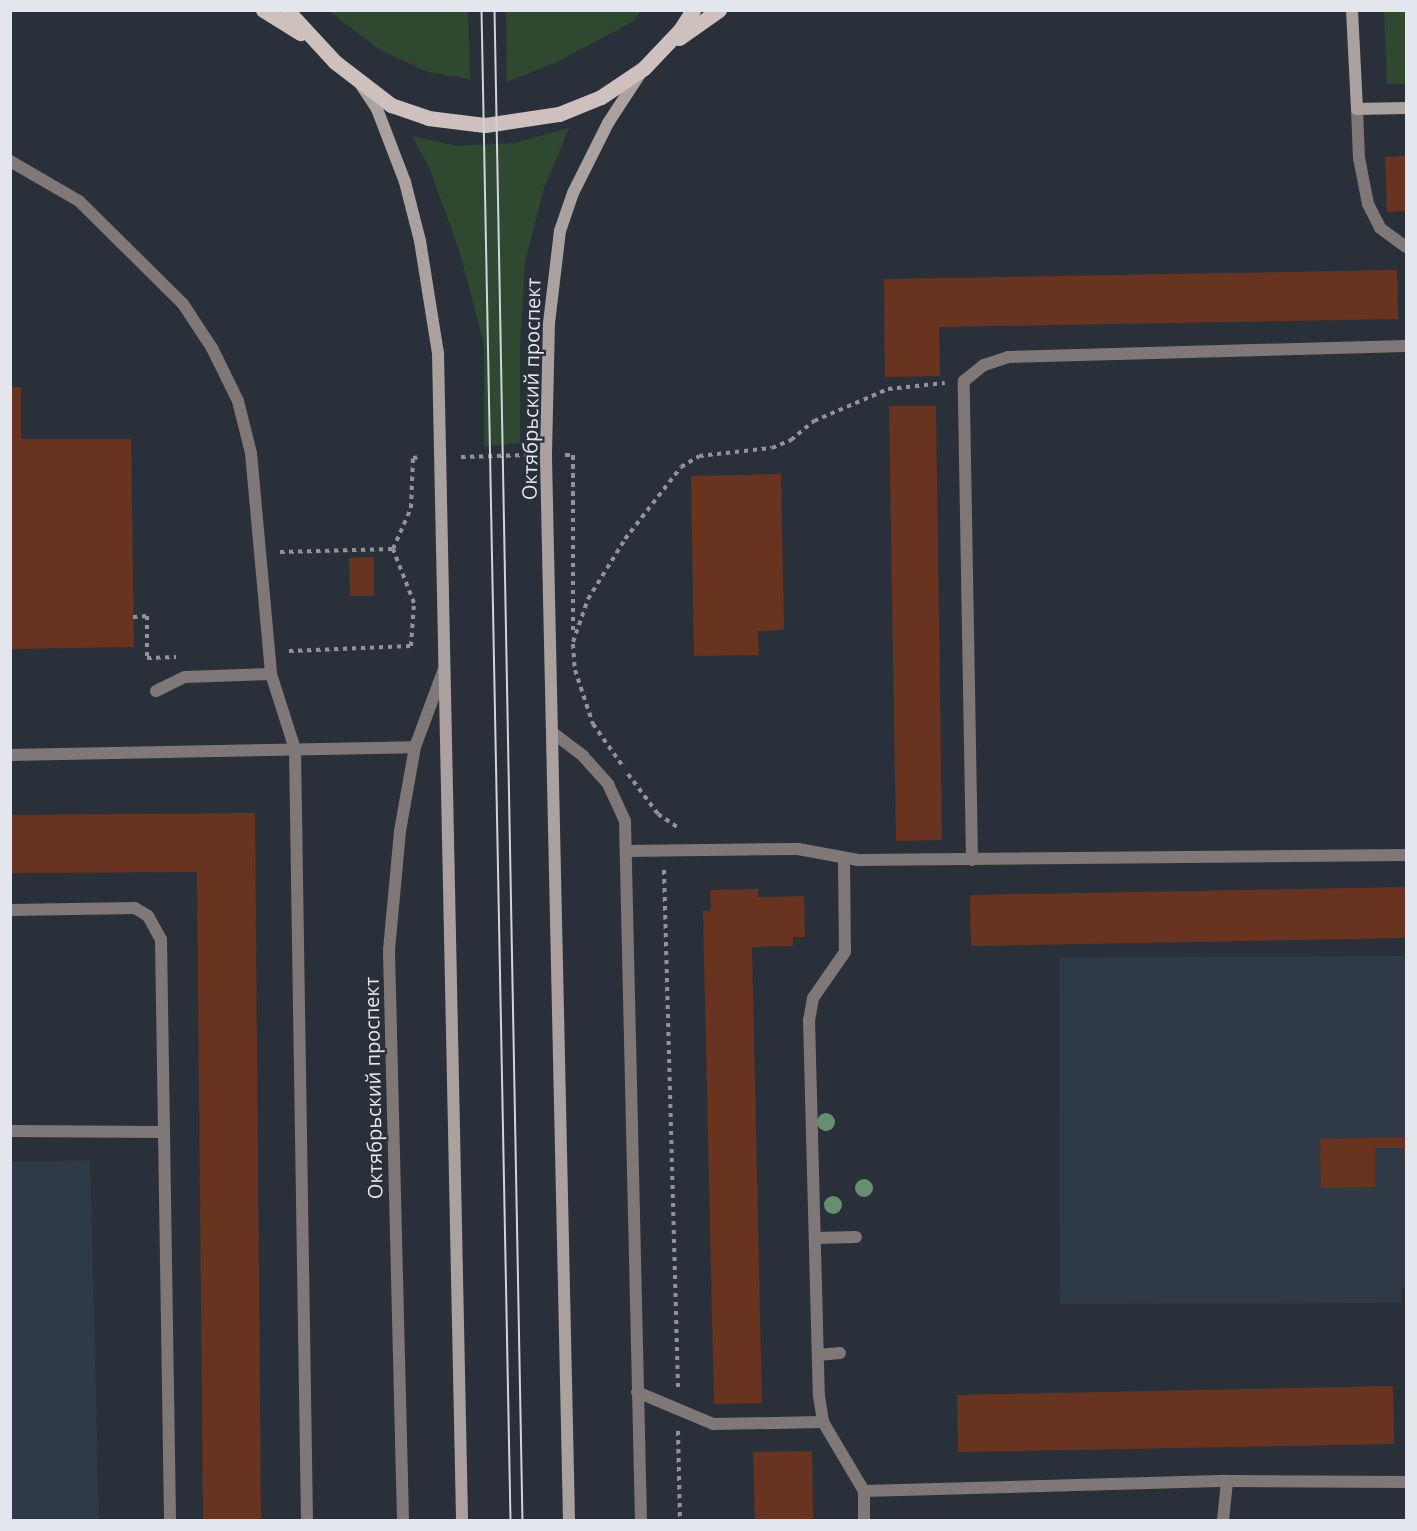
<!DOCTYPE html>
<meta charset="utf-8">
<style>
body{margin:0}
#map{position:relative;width:1417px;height:1531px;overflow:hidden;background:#293039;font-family:"Open Sans",sans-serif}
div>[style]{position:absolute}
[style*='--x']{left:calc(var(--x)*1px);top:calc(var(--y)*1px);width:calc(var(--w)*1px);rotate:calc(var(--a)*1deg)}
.built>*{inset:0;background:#303a47}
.green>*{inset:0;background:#2f4931}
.building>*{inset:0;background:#69341f}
.path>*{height:4px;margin-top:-2px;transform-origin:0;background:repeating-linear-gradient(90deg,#8f949c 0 4.5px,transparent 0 9px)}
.lane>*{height:12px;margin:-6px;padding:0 6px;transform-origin:6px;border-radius:6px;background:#7f7876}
.street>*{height:12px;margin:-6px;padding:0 6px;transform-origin:6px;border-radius:6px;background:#7f7876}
.secondary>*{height:12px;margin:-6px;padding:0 6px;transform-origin:6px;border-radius:6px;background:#aba19e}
.primary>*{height:15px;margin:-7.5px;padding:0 7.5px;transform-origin:7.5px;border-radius:7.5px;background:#cec0bc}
.tram>*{height:1.5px;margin:-0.75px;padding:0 0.75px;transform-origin:0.75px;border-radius:0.75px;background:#d0d4db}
.trees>*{width:18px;height:18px;margin:-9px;border-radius:50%;background:#668f70}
span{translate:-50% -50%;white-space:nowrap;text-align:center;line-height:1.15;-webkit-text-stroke:4.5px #293039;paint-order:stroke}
.street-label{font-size:20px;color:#e3e7ed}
.frame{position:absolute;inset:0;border:12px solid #e3e7ed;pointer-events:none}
</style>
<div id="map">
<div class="built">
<div style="clip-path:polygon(1406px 956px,1406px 1288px,1401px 1289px,1401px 1303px,1060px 1304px,1059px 957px)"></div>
<div style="clip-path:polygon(90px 1160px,99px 1520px,11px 1520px,11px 1162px)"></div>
</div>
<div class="green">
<div style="clip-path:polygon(329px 11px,468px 11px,470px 79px,428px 72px,380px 50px)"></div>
<div style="clip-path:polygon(506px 11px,506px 10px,641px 11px,634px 21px,557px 62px,507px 82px)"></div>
<div style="clip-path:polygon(1384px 11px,1406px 11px,1406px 84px,1387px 84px)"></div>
<div style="clip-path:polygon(569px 128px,544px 188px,525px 262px,520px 347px,520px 443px,484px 446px,484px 346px,479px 325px,460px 253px,430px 169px,412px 136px,457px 146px,514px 143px)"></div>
</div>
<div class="building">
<div style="clip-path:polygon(1406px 156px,1406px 211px,1387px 212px,1385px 157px)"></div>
<div style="clip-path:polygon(1397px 270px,1398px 319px,939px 327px,940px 376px,885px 377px,884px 279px)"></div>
<div style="clip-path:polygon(10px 387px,21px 387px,21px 439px,131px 439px,134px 647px,10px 649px)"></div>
<div style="clip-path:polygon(889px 406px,936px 406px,942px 840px,896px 841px)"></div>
<div style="clip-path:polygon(781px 474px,784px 630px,758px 631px,759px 655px,694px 656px,691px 476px)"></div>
<div style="clip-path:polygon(374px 557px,374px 596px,350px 596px,349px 558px)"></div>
<div style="clip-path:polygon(255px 813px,261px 1520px,203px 1520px,197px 872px,10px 873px,10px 815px)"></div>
<div style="clip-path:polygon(1405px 887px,1406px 938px,971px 946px,970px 895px)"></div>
<div style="clip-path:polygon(758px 889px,758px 897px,804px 896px,805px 937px,793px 937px,793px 946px,752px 947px,762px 1403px,714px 1404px,703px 911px,711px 910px,710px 890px)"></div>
<div style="clip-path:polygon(1406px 1137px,1406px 1175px,1404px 1148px,1375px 1148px,1375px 1187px,1321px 1188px,1320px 1139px)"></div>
<div style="clip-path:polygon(1393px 1386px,1394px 1444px,958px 1452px,957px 1395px)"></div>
<div style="clip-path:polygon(812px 1451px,813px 1520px,755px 1520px,753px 1452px)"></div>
</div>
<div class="path">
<div style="--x:565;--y:455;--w:8;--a:0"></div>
<div style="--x:573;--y:455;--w:177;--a:90"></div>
<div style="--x:461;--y:457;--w:67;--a:-1.7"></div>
<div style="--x:280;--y:552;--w:113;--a:-1.5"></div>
<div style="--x:133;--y:617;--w:14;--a:-4"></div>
<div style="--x:147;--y:616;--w:42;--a:90"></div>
<div style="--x:147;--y:658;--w:29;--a:-2"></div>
<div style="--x:573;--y:642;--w:46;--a:-70.8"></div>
<div style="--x:588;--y:599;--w:70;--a:-58.3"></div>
<div style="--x:625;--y:539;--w:91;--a:-52.1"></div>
<div style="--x:681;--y:467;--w:21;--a:-31"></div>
<div style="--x:699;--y:456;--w:73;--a:-6.3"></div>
<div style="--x:772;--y:448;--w:21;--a:-23"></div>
<div style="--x:791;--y:440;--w:30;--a:-40"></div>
<div style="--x:814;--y:421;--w:81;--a:-23.4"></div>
<div style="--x:888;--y:389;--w:57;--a:-6"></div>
<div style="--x:573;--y:644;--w:26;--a:86"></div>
<div style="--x:575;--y:670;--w:57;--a:71.6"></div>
<div style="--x:593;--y:724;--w:54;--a:54.8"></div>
<div style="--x:289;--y:651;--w:122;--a:-2.3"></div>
<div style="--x:411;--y:646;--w:43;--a:-86"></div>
<div style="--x:414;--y:603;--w:58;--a:-111.3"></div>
<div style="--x:393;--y:549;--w:45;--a:-66.3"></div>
<div style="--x:411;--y:508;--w:50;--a:-87.7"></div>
<div style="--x:413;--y:458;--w:7;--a:-8"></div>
<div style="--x:628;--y:774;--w:50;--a:53.1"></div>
<div style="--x:658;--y:814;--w:23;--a:34"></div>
<div style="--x:664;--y:870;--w:518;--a:88.45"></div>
<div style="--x:678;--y:1431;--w:89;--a:88.7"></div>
</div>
<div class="lane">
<div style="--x:1357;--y:109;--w:49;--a:87.7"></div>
<div style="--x:1359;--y:158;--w:47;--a:78.9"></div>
<div style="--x:1368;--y:204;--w:27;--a:63"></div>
<div style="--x:1380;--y:228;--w:32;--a:36"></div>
<div style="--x:10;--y:161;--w:80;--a:30.1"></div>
<div style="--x:79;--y:201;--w:146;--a:44.7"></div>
<div style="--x:183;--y:304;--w:53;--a:56.6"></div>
<div style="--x:212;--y:348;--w:59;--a:63.9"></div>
<div style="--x:238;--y:401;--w:54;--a:76"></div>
<div style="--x:251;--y:453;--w:222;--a:84.8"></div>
<div style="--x:271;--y:674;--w:79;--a:72.3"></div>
<div style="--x:295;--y:749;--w:771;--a:89.11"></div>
<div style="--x:156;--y:691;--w:32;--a:-26"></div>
<div style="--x:185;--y:677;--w:86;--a:-2"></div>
<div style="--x:10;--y:755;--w:405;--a:-1.1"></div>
<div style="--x:626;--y:851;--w:172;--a:-0.7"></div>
<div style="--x:798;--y:849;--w:61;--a:10.4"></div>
<div style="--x:858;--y:860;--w:548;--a:-0.52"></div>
<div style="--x:844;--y:860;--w:92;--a:89.4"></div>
<div style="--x:845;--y:952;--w:56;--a:124.8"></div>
<div style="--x:813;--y:998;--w:22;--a:100"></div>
<div style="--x:809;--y:1020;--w:376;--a:88.5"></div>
<div style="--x:819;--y:1396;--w:26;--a:81"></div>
<div style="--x:823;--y:1422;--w:80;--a:59.3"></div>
<div style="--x:864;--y:1491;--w:29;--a:90"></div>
<div style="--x:972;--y:860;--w:479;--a:-91"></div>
<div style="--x:964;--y:381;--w:26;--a:-39"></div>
<div style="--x:984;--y:365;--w:25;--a:-18"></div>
<div style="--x:1008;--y:357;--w:398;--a:-1.6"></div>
<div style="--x:10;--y:910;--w:125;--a:-0.9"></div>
<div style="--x:135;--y:908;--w:15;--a:32"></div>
<div style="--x:148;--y:916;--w:26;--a:61"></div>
<div style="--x:161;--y:939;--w:581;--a:89.11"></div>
<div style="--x:10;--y:1131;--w:152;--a:0.4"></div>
<div style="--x:815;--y:1238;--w:41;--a:-1.4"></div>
<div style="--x:818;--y:1355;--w:22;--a:-5"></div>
<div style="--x:637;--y:1392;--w:82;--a:22.8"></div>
<div style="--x:713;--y:1424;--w:110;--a:-1"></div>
<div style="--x:864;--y:1491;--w:363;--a:-1.6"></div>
<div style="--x:1227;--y:1481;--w:179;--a:0.3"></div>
<div style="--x:1223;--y:1520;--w:39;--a:-84"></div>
</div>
<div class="street">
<div style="--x:553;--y:733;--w:38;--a:37"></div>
<div style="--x:583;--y:756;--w:38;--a:48"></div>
<div style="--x:608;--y:784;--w:41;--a:65.3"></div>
<div style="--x:625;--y:821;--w:699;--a:88.69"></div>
<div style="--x:403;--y:1520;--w:570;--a:-91.41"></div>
<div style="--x:389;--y:950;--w:120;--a:-84.7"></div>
<div style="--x:400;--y:831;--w:85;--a:-79.9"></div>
<div style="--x:415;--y:747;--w:83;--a:-69.6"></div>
</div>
<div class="secondary">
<div style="--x:1352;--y:10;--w:99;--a:87.1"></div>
<div style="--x:1357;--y:109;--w:49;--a:-1.2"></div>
<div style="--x:361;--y:85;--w:29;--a:56"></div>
<div style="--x:377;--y:109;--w:78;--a:69"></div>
<div style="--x:405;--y:182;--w:61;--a:75.7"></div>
<div style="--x:420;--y:241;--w:113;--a:80.9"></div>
<div style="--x:438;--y:353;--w:1167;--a:88.82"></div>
<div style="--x:569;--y:1520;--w:1066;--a:-91.24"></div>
<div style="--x:546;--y:454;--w:131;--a:-88.7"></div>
<div style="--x:549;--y:323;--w:93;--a:-83.2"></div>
<div style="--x:560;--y:231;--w:40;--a:-71.1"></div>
<div style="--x:573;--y:193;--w:78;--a:-63.4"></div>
<div style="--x:608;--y:123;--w:66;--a:-56.8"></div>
</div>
<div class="primary">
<div style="--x:263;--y:10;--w:44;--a:31.9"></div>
<div style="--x:287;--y:10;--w:71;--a:47.3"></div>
<div style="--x:335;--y:62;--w:71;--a:37.5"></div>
<div style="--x:391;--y:105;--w:39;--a:19"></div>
<div style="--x:428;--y:118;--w:57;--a:7"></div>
<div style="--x:485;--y:125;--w:75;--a:-8.5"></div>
<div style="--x:559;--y:114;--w:45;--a:-22"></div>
<div style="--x:601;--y:97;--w:52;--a:-34"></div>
<div style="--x:644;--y:68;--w:52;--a:-46.5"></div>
<div style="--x:680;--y:30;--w:24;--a:-57"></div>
<div style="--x:679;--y:38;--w:49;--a:-35"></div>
</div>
<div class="tram">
<div style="--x:482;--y:10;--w:1510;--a:88.9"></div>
<div style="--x:495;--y:10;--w:1510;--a:88.94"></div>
</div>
<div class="trees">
<div style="left:826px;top:1122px"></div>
<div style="left:864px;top:1188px"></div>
<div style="left:833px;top:1205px"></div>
</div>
<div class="street-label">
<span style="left:531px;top:389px;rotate:-89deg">Октябрьский проспект</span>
<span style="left:373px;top:1088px;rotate:-91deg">Октябрьский проспект</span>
</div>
<div class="frame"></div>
</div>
